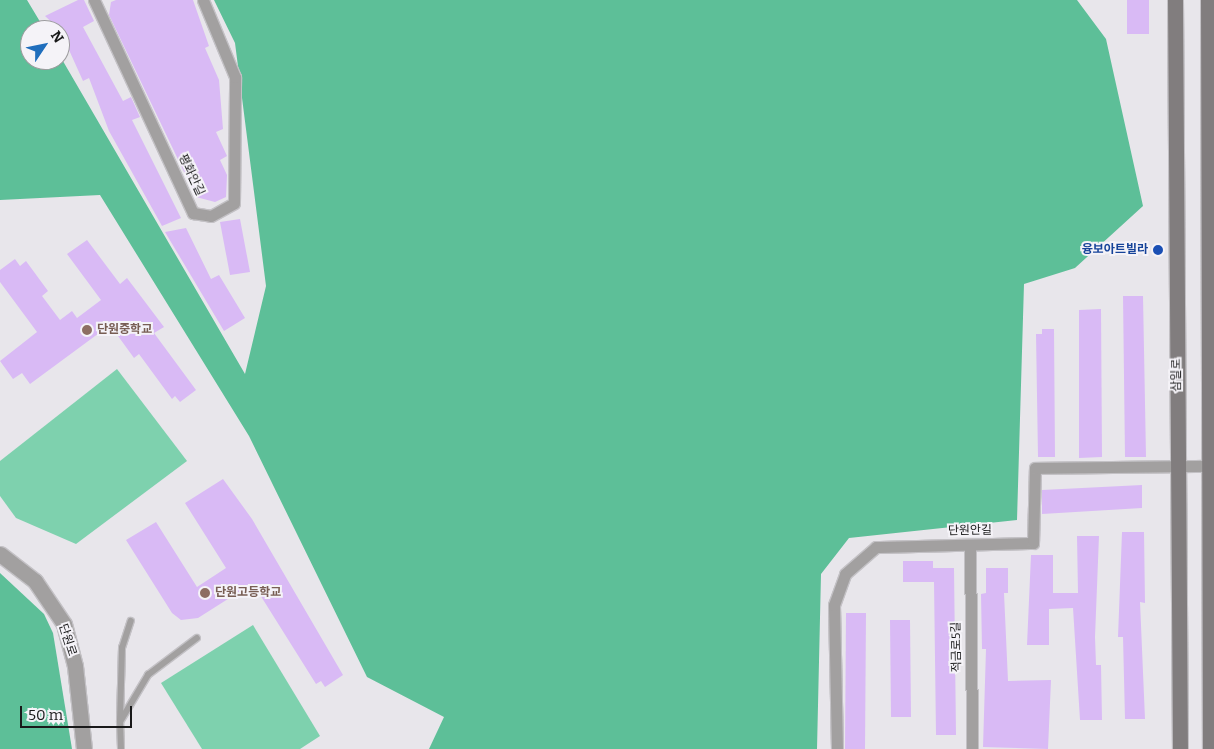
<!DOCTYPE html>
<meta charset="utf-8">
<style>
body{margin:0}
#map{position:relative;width:1214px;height:749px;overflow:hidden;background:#e8e6eb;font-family:Bitter,"Noto Sans KR",serif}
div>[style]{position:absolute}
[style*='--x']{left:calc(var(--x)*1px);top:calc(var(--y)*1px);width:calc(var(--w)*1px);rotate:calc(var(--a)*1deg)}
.green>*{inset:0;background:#7ed1ae}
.forest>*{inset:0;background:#5dbf98}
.building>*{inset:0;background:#d9baf5}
.roads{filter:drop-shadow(1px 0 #c3c1c5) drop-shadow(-1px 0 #c3c1c5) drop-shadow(0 1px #c3c1c5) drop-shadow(0 -1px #c3c1c5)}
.service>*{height:5.5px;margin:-2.75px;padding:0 2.75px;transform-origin:2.75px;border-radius:2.75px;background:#a2a0a0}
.minor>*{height:11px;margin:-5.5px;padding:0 5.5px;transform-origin:5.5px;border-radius:5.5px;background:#a2a0a0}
.tertiary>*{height:15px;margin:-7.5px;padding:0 7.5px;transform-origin:7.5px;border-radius:7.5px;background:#a2a0a0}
.secondary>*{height:15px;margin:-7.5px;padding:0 7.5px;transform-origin:7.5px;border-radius:7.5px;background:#817d7e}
.dots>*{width:14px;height:14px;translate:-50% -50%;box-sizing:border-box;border:2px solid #f5f3f8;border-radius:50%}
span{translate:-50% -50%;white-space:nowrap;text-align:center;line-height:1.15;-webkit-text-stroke:4px #f5f3f8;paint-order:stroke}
.street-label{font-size:12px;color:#19191a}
.transit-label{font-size:12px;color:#164399;font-weight:700}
.right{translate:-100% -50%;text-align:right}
.education-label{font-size:12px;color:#785e54;font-weight:700}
.left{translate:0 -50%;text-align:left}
.north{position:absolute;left:20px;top:20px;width:50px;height:50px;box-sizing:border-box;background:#f5f3f8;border:1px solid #9d9c9f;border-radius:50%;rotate:56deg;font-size:14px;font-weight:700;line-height:20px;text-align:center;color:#19191a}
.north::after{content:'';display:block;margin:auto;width:18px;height:22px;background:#206ebd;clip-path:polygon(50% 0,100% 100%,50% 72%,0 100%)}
.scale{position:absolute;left:20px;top:706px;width:112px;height:22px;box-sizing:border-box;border:2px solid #19191a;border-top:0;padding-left:6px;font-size:15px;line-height:18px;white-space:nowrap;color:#19191a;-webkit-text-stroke:4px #f5f3f8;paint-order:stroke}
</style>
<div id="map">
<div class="green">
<div style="clip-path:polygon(117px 369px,187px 461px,76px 544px,16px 518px,0 496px,0 461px)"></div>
<div style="clip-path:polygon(253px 625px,320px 736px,300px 749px,202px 749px,161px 683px)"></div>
</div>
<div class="forest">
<div style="clip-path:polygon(0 0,27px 0,45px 30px,30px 30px,30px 60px,60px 60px,60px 56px,245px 374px,266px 286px,235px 43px,214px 0,1077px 0,1106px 39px,1143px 206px,1075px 268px,1024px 284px,1017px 520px,849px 538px,821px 574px,817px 749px,429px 749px,444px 717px,367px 677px,249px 436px,100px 195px,0 200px)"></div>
<div style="clip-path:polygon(0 573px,44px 614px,53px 633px,72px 749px,0 749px)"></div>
</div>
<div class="building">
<div style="clip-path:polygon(78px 0,84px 0,94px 21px,83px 27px,123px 101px,131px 97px,140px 117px,132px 120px,181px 218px,162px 226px,109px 131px,89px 78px,83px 81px,60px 30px,45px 16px)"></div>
<div style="clip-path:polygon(116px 0,193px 0,209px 46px,205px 48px,219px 80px,223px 129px,216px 132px,227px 156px,220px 160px,227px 175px,226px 197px,215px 202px,196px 197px,109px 15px,111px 2px)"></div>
<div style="clip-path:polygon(1127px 0,1149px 0,1149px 34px,1127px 34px)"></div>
<div style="clip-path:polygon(240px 219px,250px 272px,230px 275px,220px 222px)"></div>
<div style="clip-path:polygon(186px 228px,211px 279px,219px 275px,245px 318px,224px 331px,165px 232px)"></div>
<div style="clip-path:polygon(87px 240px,120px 284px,127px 278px,164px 327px,154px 333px,196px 390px,180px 402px,175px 396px,172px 399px,139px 354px,134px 358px,110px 325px,30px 384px,22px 373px,13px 379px,0 361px,37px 332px,0 282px,0 270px,15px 259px,20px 266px,26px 261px,48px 291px,42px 296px,60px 320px,72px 311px,77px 318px,101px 300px,67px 254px)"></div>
<div style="clip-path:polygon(1123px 296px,1143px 296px,1146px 457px,1125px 457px)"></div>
<div style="clip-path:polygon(1101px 309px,1102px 457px,1079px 458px,1079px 310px)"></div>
<div style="clip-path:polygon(1042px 329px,1054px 329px,1055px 457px,1038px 457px,1036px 334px,1042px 334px)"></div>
<div style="clip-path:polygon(223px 479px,252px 519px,343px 675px,325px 687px,321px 681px,316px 684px,257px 590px,250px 585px,198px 618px,181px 620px,172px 613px,126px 540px,156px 522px,197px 587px,226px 568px,185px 503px)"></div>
<div style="clip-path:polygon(1142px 485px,1142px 508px,1042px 514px,1042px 490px)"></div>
<div style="clip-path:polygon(1122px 532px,1144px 532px,1145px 603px,1140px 602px,1145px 719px,1125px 719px,1123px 637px,1118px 637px)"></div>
<div style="clip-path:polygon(1077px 536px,1099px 536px,1095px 637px,1096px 665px,1101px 665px,1102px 720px,1080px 720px,1073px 608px,1049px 609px,1049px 645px,1027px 645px,1031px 555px,1053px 555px,1053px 593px,1078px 593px)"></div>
<div style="clip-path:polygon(903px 561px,933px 561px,933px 568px,954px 568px,956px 735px,936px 735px,934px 582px,903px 582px)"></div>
<div style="clip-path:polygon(986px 568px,1008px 568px,1008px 593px,1004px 593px,1008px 681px,1051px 680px,1048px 749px,983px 747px,986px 649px,982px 649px,981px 594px,986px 593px)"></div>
<div style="clip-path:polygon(846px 613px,866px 613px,865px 749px,845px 749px)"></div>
<div style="clip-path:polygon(890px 620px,910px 620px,911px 717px,891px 717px)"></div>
</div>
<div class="roads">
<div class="service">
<div style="--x:120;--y:720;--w:72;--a:-88.4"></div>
<div style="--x:122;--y:648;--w:28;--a:-72"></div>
<div style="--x:121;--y:749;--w:27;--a:-92"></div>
<div style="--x:120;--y:722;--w:55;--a:-59.2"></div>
<div style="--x:148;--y:675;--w:61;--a:-37.1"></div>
</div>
<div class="minor">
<div style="--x:94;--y:0;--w:235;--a:65.1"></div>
<div style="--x:193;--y:213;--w:18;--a:9"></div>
<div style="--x:211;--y:216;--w:26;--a:-29"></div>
<div style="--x:234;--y:203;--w:126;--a:-89.5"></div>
<div style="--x:235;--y:77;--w:83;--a:-112.6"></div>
<div style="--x:970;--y:545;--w:204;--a:89.4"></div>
<div style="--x:837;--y:749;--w:144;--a:-91.2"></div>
<div style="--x:834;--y:605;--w:33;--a:-70"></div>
<div style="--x:845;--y:574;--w:41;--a:-41.1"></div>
<div style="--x:876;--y:547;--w:157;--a:-1.5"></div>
<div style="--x:1033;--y:543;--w:75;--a:-88.5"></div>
<div style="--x:1035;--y:468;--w:174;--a:-0.7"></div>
</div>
<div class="tertiary">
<div style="--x:0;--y:554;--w:44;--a:37.6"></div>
<div style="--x:35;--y:581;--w:52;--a:56"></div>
<div style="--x:64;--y:624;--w:43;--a:75.3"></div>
<div style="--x:75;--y:666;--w:83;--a:83.8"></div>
</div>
<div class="secondary">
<div style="--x:1175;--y:0;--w:749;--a:89.62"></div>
<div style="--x:1208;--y:0;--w:749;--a:89.85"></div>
</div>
</div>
<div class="dots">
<div style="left:1158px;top:250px;background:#1a4fb4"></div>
<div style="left:87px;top:330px;background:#8d6e63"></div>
<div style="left:205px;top:593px;background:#8d6e63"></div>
</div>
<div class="street-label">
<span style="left:191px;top:175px;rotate:65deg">평화안길</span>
<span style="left:1177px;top:375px;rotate:-90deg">삼일로</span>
<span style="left:970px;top:531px;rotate:-1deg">단원안길</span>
<span style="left:67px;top:640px;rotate:72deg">단원로</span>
<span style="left:957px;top:647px;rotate:-91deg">적금로5길</span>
</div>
<div class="transit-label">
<span class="right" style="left:1148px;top:250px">융보아트빌라</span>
</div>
<div class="education-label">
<span class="left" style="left:97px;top:330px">단원중학교</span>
<span class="left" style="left:215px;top:593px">단원고등학교</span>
</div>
<div class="north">N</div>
<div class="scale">50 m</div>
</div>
